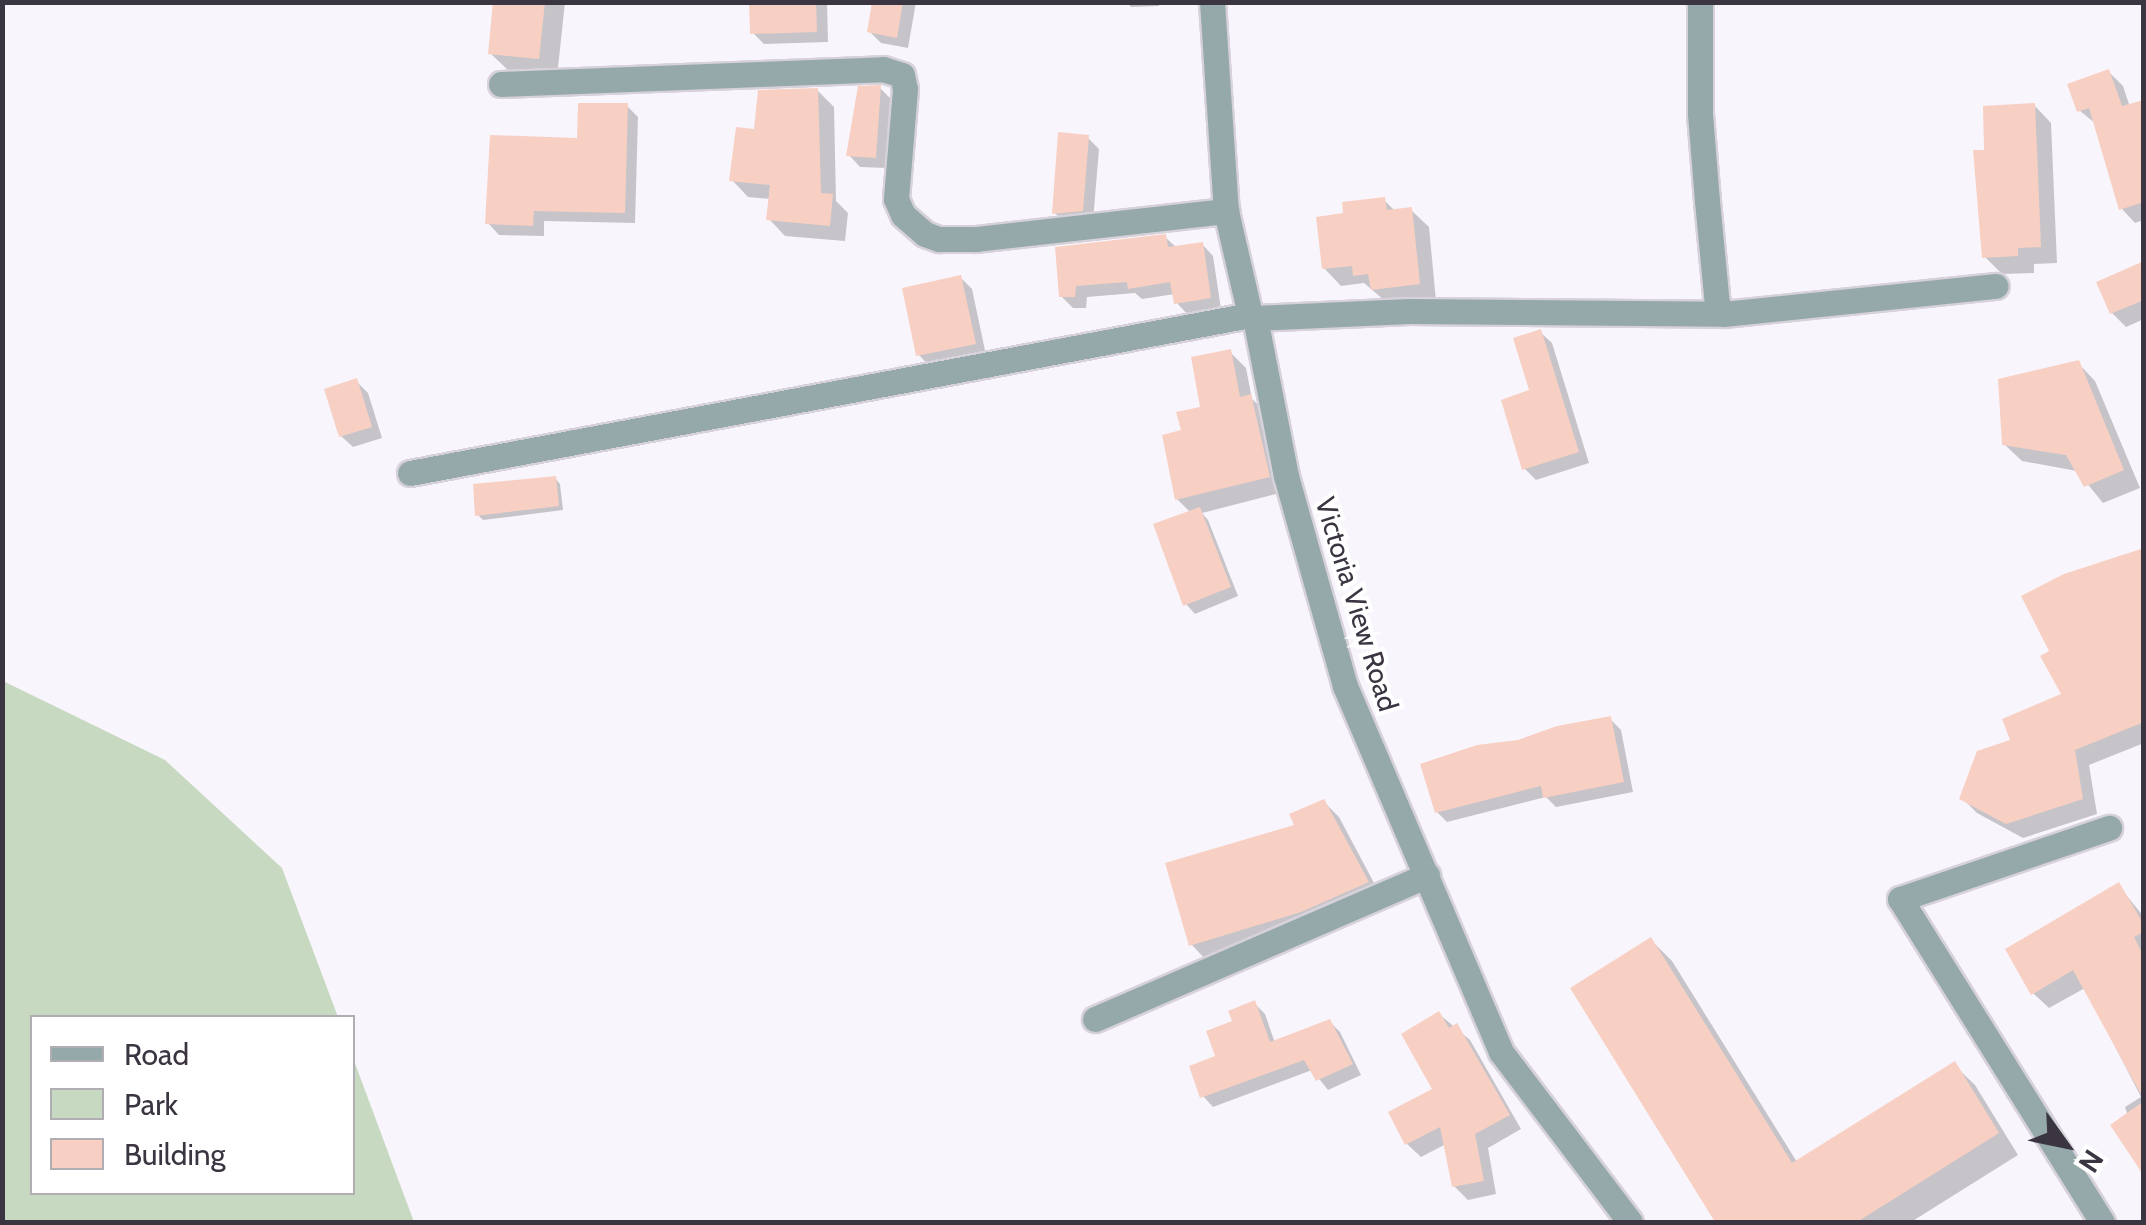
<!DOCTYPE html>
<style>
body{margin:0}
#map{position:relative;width:2146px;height:1225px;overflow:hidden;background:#f9f5fc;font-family:Cabin,sans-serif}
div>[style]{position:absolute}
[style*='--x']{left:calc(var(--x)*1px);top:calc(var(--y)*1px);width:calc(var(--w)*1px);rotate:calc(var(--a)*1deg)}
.green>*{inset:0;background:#c7d9c0}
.shadow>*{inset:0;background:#0003}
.building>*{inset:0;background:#f8d0c3}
.roads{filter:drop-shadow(2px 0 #d7d2da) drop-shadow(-2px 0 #d7d2da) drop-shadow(0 2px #d7d2da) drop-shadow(0 -2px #d7d2da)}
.street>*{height:25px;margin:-12.5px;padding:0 12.5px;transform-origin:12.5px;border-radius:12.5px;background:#96a9aa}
span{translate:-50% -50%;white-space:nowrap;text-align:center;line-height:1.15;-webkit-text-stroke:8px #fff;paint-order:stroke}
.street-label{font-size:28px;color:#3b3441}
.frame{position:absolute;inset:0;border:5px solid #3b3441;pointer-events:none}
.legend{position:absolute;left:30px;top:1015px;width:325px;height:180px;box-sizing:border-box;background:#fff;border:2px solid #b1aeb3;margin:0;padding:12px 18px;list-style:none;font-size:30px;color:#3b3441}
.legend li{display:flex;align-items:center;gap:20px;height:50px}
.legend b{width:50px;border:2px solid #b1aeb3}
.north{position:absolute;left:2016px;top:1095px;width:100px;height:100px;-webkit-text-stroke:8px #fff;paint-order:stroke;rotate:123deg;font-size:28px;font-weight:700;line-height:40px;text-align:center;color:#3b3441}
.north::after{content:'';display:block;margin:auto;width:35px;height:45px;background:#3b3441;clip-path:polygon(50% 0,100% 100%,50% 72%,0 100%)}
</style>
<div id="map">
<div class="green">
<div style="clip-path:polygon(3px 681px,165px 760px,282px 868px,338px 1017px,32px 1018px,32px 1192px,352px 1192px,353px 1058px,414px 1222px,3px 1222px)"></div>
</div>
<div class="shadow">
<div style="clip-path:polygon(496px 2px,565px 2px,557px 77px,510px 72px,490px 53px)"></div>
<div style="clip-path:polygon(752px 2px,827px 2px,828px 42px,764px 44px,753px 33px)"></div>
<div style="clip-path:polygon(874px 2px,916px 2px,908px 48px,881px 43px,869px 31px)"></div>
<div style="clip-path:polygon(1127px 2px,1159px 2px,1159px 6px,1131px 7px)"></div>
<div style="clip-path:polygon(2109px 72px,2123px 86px,2130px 107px,2144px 103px,2144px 220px,2135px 223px,2121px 208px,2096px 124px,2079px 110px)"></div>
<div style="clip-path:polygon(880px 88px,891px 99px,887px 168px,860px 167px,849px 155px)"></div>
<div style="clip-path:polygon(817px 90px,834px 107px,836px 201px,848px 213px,845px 241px,785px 236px,769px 219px,771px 199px,748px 197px,732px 180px,756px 132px)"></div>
<div style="clip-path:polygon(2034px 105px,2051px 123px,2057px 263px,2034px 264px,2034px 273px,2002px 274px,1985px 257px,1987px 152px)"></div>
<div style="clip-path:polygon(627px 106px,638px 117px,635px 223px,544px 221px,544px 236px,499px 235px,488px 223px,580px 141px)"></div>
<div style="clip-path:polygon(1088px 138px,1099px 149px,1093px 221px,1066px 224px,1055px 213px)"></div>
<div style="clip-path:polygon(1384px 200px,1396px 212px,1411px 210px,1429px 227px,1436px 301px,1391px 306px,1364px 283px,1341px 286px,1324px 268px,1346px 216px)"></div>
<div style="clip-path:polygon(1165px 237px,1177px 248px,1202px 244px,1213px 256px,1221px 309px,1188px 315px,1177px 303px,1175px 294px,1142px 299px,1135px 293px,1087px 297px,1086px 308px,1073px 308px,1061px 296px,1058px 249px)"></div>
<div style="clip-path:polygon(2144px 263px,2144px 319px,2126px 327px,2112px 313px)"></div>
<div style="clip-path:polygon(961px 278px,972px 289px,986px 355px,930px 367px,919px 355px)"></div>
<div style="clip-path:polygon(1540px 332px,1552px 343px,1589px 463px,1536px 480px,1524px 468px)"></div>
<div style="clip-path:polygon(1230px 352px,1246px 368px,1252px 399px,1267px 413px,1284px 492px,1202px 513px,1208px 520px,1238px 596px,1195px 614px,1186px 604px,1191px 513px,1177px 499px,1184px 432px,1203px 409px)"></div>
<div style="clip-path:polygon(2078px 363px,2095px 381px,2140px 488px,2103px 503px,2077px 471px,2022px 461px,2004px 444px)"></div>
<div style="clip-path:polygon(356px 381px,368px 393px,382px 438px,353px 447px,341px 436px)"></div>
<div style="clip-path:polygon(555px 478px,560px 484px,563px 510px,483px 520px,478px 515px)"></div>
<div style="clip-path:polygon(2144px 550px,2144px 743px,2089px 765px,2097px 814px,2023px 838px,1977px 813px,1962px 798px,2013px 741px,2064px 696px,2052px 652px)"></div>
<div style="clip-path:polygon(1610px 719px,1621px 730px,1633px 792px,1556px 807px,1546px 797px,1447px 822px,1437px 812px,1518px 742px)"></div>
<div style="clip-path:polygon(1324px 802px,1339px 817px,1382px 898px,1206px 960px,1191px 944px)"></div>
<div style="clip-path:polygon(2118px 885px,2144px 917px,2144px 1165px,2125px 1107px,2141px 1097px,2085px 988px,2049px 1008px,2033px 993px)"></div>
<div style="clip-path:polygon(1651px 940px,1672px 961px,1797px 1162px,1954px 1065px,1975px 1085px,2018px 1155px,1911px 1222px,1718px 1222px,1573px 989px)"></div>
<div style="clip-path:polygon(1254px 1003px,1265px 1014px,1275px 1043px,1330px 1022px,1340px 1032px,1361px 1075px,1328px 1090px,1312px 1070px,1213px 1107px,1203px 1096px,1218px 1058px)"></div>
<div style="clip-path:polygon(1439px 1014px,1470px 1040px,1521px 1129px,1488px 1148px,1496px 1194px,1468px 1200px,1454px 1186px,1446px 1144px,1421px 1157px,1407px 1144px,1436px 1090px)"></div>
</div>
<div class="building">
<div style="clip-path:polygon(493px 2px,545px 2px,539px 59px,488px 54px)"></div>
<div style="clip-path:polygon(749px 2px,816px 2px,817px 32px,750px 34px)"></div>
<div style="clip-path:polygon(872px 2px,903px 2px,897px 38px,867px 32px)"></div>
<div style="clip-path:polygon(2109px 69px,2122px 106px,2144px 100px,2144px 202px,2119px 210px,2089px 108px,2077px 112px,2067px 84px)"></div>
<div style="clip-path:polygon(881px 85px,876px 158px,846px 156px,858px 86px)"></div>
<div style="clip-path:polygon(818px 88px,821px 193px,833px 194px,830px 226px,766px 220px,770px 185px,729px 181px,736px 127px,754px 129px,758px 90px)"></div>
<div style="clip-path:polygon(578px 103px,628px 103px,625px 213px,534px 211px,533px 226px,485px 224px,490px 135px,577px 138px)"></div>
<div style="clip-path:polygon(2035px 103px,2041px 247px,2018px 248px,2018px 256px,1982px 258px,1973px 150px,1984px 150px,1983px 106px)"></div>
<div style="clip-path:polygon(1058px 132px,1089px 135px,1083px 211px,1052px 214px)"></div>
<div style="clip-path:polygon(1385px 197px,1387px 210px,1412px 207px,1420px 284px,1371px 290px,1368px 274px,1353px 276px,1352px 266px,1322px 269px,1316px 217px,1343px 213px,1342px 202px)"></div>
<div style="clip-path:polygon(1166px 234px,1168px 247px,1203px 242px,1211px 298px,1174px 304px,1170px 282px,1128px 289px,1127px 282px,1076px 286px,1075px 297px,1059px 297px,1055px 247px)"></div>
<div style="clip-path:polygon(2144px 261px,2144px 300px,2110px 314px,2096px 282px)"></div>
<div style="clip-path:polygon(961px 275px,976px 344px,916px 356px,902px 288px)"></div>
<div style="clip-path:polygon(1541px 329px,1579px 452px,1522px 470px,1501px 400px,1529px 390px,1513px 338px)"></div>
<div style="clip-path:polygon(1231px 349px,1240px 397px,1251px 394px,1270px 477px,1175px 500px,1162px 435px,1181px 430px,1176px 412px,1200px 407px,1191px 357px)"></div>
<div style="clip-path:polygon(2079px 360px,2124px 470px,2084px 487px,2066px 455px,2002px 445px,1998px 379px)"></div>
<div style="clip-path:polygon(357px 378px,372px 427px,339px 437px,324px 389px)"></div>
<div style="clip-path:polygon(556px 476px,559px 506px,475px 516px,473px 484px)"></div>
<div style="clip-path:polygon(1200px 507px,1231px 587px,1183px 606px,1153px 524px)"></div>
<div style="clip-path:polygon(2144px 548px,2144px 722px,2075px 750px,2083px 799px,2006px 824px,1959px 799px,1977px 751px,2010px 740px,2002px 719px,2061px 694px,2040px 656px,2049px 651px,2021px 596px,2064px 574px)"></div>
<div style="clip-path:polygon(1611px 716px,1624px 782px,1543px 798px,1541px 786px,1435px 813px,1420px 764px,1477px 745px,1518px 740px,1557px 726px)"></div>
<div style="clip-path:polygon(1324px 799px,1369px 882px,1301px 912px,1189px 946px,1165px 863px,1294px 825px,1289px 814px)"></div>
<div style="clip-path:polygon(2119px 882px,2144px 925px,2144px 932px,2134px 937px,2144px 957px,2144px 1100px,2073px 970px,2031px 995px,2005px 949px)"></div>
<div style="clip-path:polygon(1651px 937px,1792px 1163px,1955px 1061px,1999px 1133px,1857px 1222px,1715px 1222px,1570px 988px)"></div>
<div style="clip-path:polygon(1255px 1000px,1270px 1042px,1330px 1019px,1353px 1064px,1316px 1081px,1304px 1060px,1200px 1098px,1189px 1066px,1215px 1056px,1206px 1031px,1232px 1021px,1228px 1011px)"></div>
<div style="clip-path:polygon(1439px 1011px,1449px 1028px,1457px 1023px,1510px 1115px,1475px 1134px,1484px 1181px,1452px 1187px,1440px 1127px,1405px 1145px,1388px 1112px,1432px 1089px,1401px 1034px)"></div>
<div style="clip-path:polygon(2144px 1101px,2144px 1176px,2110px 1125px)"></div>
</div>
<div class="roads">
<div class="street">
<div style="--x:1212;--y:2;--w:209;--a:86.2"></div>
<div style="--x:1226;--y:211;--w:107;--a:77"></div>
<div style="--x:1250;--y:315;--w:6;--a:31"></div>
<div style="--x:1255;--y:318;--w:161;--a:78.9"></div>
<div style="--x:1286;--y:476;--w:218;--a:74.3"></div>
<div style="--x:1345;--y:686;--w:398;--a:66.9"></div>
<div style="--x:1501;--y:1052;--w:213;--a:52.8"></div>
<div style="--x:1700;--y:2;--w:112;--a:90"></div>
<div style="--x:1700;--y:114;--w:87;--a:85.4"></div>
<div style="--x:1707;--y:201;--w:103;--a:84.5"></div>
<div style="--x:1717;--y:304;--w:12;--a:55"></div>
<div style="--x:501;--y:84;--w:382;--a:-2.2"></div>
<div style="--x:883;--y:69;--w:20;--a:18"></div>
<div style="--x:902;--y:75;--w:14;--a:78"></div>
<div style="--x:905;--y:89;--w:110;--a:94.7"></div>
<div style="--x:896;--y:199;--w:17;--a:66"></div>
<div style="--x:903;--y:215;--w:29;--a:41"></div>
<div style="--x:925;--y:234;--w:15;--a:20"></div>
<div style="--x:939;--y:239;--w:37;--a:0"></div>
<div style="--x:976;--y:239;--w:252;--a:-6.4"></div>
<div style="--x:1255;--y:318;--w:154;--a:-2.6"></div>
<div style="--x:1409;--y:311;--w:315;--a:0.5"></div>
<div style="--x:1724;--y:314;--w:273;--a:-5.9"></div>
<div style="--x:410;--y:473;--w:855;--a:-10.65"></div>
<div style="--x:1095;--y:1019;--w:362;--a:-23.4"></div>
<div style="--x:2102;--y:1222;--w:381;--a:-122"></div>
<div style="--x:1900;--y:899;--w:221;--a:-18.8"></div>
</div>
</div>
<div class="street-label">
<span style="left:1357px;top:604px;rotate:73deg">Victoria View Road</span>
</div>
<div class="frame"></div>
<ul class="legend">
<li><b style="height:12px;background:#96a9aa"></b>Road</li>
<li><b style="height:28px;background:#c7d9c0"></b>Park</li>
<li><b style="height:28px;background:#f8d0c3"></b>Building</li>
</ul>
<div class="north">N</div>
</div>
